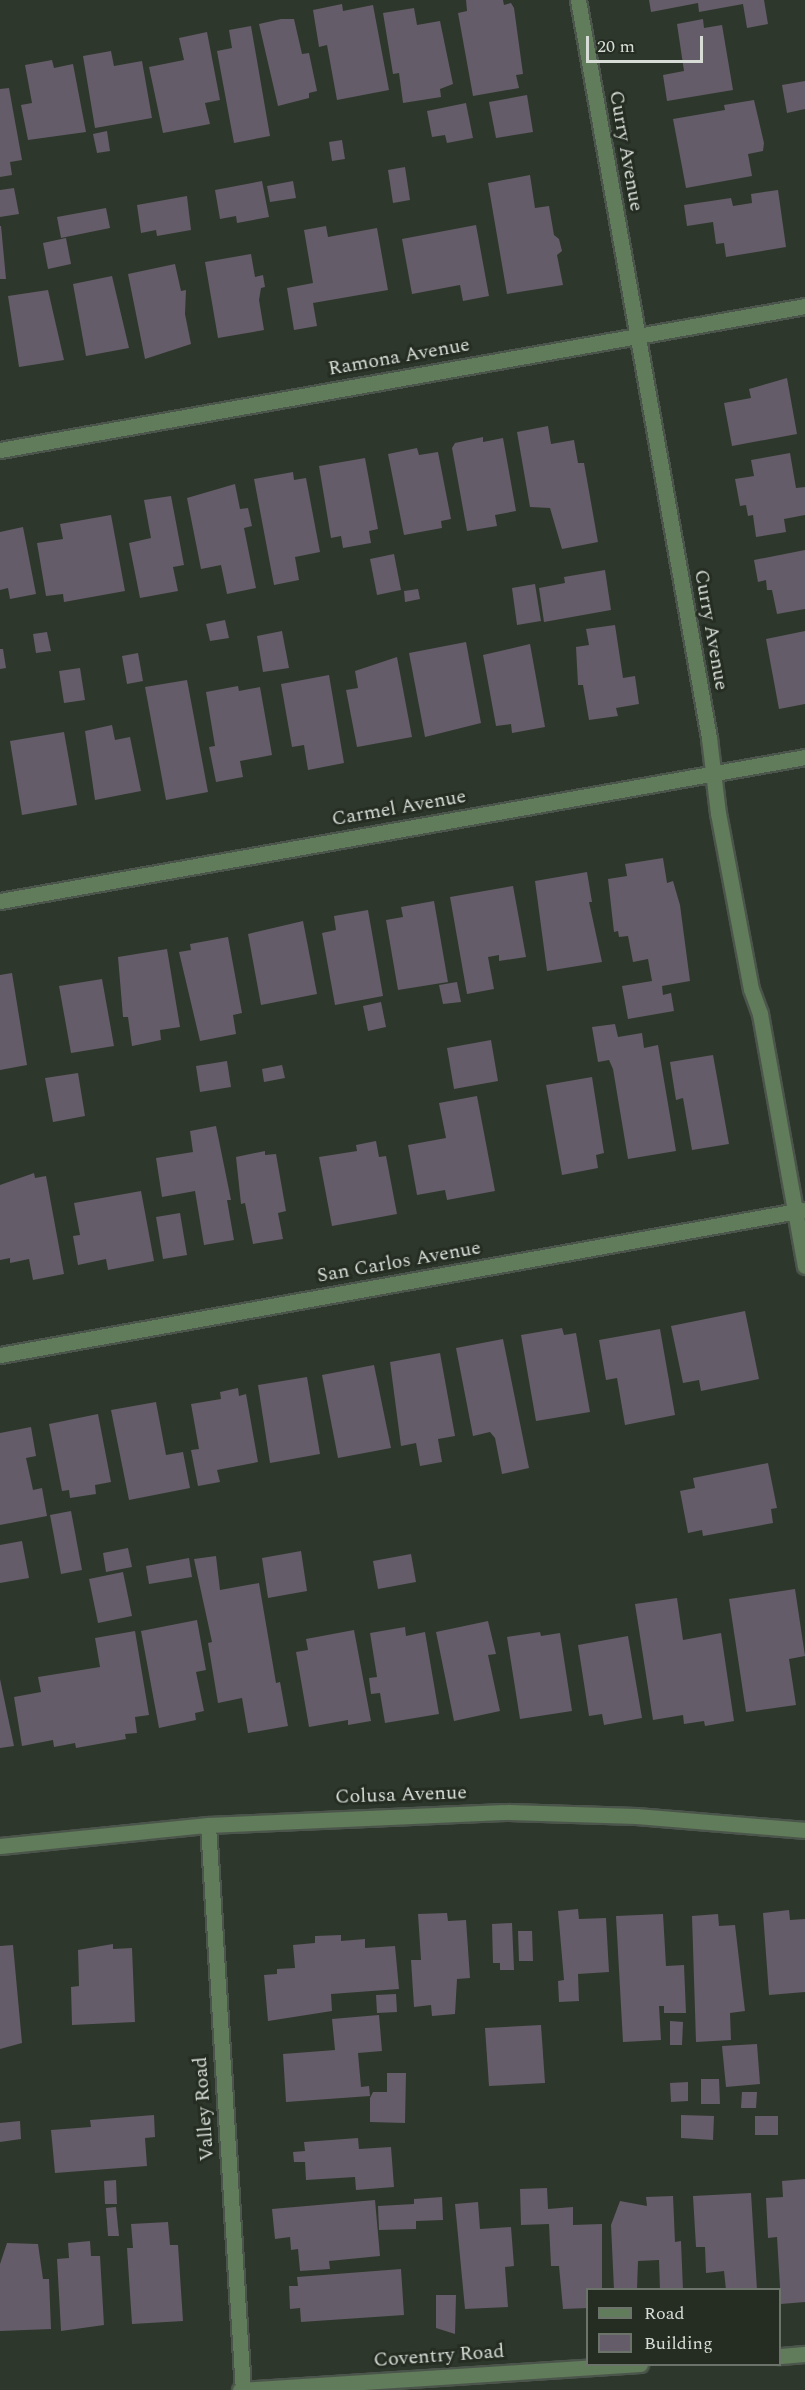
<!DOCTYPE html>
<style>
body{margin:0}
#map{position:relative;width:805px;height:2390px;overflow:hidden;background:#2e372c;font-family:Spectral,serif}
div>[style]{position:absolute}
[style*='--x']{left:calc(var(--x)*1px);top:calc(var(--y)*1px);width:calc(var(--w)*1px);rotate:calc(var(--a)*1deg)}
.building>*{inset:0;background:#645c68}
.roads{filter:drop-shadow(2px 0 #4c554b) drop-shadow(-2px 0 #4c554b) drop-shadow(0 2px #4c554b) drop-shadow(0 -2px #4c554b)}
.minor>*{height:15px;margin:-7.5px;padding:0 7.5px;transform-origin:7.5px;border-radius:7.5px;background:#617c5a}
span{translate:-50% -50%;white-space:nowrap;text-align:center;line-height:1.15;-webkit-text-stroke:6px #252d23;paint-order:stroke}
.street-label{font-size:20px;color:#d7ddd6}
.legend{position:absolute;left:586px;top:2288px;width:195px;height:78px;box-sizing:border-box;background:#252d23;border:2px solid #6c736b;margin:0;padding:8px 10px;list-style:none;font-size:18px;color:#d7ddd6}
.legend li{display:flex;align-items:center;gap:12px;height:30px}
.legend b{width:30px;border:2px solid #6c736b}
.scale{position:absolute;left:586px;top:36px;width:117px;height:27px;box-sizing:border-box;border:3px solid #d7ddd6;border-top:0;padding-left:8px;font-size:18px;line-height:21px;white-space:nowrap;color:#d7ddd6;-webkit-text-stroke:4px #252d23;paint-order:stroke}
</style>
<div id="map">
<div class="building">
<div style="clip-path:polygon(466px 0,503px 0,504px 5px,511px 3px,514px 8px,523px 74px,516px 75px,519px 88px,473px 96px,458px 13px,467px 11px)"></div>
<div style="clip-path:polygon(649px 0,764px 0,768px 24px,747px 28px,743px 4px,699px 12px,698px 3px,651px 12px)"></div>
<div style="clip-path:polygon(342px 4px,343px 11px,373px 5px,389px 90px,337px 100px,327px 45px,319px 47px,313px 10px)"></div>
<div style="clip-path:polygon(414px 8px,417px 25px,440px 21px,453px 84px,440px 89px,441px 97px,403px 103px,399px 73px,393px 74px,383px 13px)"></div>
<div style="clip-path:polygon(281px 19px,294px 19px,302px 54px,309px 53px,317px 91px,309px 93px,309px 98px,278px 106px,259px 24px)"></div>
<div style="clip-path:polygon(703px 19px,704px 28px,722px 25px,733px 90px,667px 101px,663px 75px,684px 71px,677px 24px)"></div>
<div style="clip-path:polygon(251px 26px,270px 136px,234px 143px,217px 51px,232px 48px,229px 30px)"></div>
<div style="clip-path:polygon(207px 32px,220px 100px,205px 103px,210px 124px,163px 133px,149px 67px,184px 60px,179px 38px)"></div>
<div style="clip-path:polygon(111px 51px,114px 66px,142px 61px,152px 118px,95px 128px,83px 56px)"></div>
<div style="clip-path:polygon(52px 60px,54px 68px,73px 64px,86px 132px,28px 140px,21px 105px,32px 103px,25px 65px)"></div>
<div style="clip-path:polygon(805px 81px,805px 109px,787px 113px,782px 85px)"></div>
<div style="clip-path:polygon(9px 88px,22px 160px,10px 162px,12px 175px,0 177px,0 89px)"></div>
<div style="clip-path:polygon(527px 95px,533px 132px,496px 138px,489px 102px)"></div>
<div style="clip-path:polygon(754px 100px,764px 143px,763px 151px,748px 154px,752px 176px,686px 188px,673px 119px,725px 110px,724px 105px)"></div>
<div style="clip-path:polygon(466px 103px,473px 138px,447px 143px,445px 135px,432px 137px,427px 111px)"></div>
<div style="clip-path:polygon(107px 131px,110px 151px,97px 153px,93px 134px)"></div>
<div style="clip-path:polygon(342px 140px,345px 159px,332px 161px,329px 142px)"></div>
<div style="clip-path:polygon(405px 167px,410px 200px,393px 203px,388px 170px)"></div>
<div style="clip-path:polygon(530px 175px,535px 208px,549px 206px,554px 235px,559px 239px,562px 251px,557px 255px,563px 285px,507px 294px,488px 183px)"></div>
<div style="clip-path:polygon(262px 181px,269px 217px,237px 223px,236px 216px,220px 219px,215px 190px)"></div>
<div style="clip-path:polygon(293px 181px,296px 198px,270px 202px,267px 186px)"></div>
<div style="clip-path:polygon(14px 188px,19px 214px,0 217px,0 190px)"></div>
<div style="clip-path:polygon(778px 190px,786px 247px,726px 257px,724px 243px,716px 244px,713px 222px,687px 226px,684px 205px,731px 198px,733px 206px,752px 203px,751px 194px)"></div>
<div style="clip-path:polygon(187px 196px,191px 230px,157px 236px,156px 230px,141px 233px,137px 205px)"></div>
<div style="clip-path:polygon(106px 208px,110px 228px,61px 238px,57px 217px)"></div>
<div style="clip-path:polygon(476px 225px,489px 296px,463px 301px,460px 285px,412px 294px,402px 239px)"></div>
<div style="clip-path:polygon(1px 226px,6px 279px,0 279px,0 226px)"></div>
<div style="clip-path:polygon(326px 226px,328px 237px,377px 228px,388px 290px,313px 303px,317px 326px,294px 330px,287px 288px,313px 283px,304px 230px)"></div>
<div style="clip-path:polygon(66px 238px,71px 264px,48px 269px,43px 243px)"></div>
<div style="clip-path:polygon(251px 254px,255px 277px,263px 275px,265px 287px,261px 288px,259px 300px,264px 330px,218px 338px,205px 262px)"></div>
<div style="clip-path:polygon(175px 264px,181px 291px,186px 290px,185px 314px,191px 344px,145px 359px,128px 274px)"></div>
<div style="clip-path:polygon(112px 276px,129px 348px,86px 356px,73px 284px)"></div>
<div style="clip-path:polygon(48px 290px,64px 360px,19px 367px,8px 296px)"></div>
<div style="clip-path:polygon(787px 378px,797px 434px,732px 446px,724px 403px,751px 398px,749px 389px)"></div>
<div style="clip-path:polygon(548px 426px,551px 444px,574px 440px,578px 463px,584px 463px,598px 542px,562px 549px,550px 508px,530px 507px,517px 432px)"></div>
<div style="clip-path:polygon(483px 437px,483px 442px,503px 438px,516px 511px,495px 515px,497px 526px,467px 531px,452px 448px,455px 443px)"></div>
<div style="clip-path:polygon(417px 448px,419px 455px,438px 452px,451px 519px,441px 521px,442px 528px,404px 535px,388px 454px)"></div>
<div style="clip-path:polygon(790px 453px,796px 488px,805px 487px,805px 515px,784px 519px,786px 532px,756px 537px,753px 515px,748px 516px,746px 505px,740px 506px,735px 479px,754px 476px,751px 460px)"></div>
<div style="clip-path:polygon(365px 458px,378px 529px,369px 531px,371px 543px,343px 548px,341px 536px,331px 538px,319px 466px)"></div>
<div style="clip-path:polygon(293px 472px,294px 480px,306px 478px,320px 552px,295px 557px,299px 580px,274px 585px,254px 479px)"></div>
<div style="clip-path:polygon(235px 484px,240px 509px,248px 508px,252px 526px,244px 528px,256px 588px,227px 594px,221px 565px,201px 569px,187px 498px)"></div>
<div style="clip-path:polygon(171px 496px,184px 565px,173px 567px,178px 591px,140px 598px,129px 543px,151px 538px,144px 500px)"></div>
<div style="clip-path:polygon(111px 515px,125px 591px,64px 602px,63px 594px,46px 596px,37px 543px,63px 539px,60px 524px)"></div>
<div style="clip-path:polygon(23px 527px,36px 594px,10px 599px,8px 588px,0 590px,0 532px)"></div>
<div style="clip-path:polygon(805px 550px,805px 609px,777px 614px,772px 590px,767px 590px,766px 580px,758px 582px,754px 560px)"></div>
<div style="clip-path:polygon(394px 554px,401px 590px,377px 595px,370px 559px)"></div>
<div style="clip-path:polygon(605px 570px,611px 610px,544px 622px,539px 588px,565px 583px,564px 577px)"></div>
<div style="clip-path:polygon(535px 584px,541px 621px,517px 625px,512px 588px)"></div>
<div style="clip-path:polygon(418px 589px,420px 599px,405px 602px,404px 591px)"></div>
<div style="clip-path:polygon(225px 620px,229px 638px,210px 641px,206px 624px)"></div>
<div style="clip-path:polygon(615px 625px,623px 678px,635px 676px,639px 704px,616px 708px,618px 716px,589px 720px,583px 685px,578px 685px,576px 647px,589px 645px,586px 629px)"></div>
<div style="clip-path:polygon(282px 631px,289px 668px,263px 672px,257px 636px)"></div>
<div style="clip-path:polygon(805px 631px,805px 704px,779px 709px,766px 639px)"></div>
<div style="clip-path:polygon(47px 632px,51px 651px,36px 653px,33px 634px)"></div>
<div style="clip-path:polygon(466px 642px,481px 723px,425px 737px,409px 653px)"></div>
<div style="clip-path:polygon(530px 644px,545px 727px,512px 733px,511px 724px,496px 726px,483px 655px)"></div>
<div style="clip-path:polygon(0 649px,3px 649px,6px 668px,0 669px)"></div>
<div style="clip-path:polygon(138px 653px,143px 681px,127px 684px,122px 656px)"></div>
<div style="clip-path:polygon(397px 657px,412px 737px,357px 747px,346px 690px,358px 688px,355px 671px)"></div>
<div style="clip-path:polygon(80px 668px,85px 700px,64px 703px,59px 671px)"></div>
<div style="clip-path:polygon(329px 675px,344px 763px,308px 770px,304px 745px,292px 747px,281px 684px)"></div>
<div style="clip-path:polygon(187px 680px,208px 792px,166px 800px,145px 687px)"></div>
<div style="clip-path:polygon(238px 686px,239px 691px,260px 687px,272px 755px,240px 761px,243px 777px,216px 782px,209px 747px,215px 746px,206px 692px)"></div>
<div style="clip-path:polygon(112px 725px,115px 740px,130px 737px,141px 791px,95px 800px,85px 731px)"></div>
<div style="clip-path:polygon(64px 732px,77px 805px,22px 815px,10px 741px)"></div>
<div style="clip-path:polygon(663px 858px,667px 883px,673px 881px,680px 905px,690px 981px,662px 986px,663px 995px,671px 993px,674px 1011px,628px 1019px,622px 986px,652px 981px,648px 959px,633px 962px,628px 936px,619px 937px,618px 931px,614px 932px,608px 879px,627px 876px,625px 864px)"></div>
<div style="clip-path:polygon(587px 872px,592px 902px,589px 902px,602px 962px,547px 971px,535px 881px)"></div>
<div style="clip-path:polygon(513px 886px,526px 957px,499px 961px,499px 955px,488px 957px,494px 989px,467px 994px,450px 897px)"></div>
<div style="clip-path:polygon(434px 901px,448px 982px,398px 990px,386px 920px,403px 917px,401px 907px)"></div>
<div style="clip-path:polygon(368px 910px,383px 996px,335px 1005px,322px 933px,336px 930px,334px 916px)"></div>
<div style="clip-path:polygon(303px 921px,317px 994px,261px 1005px,248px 934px)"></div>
<div style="clip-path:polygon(228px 937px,242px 1013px,233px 1015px,236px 1034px,200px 1041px,179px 952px,191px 950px,190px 944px)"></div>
<div style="clip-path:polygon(167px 949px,180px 1027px,160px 1030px,161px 1040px,132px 1046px,128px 1017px,123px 1017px,118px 957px)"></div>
<div style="clip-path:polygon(12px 973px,27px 1065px,0 1070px,0 975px)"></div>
<div style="clip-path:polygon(102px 979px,114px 1046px,71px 1053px,59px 986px)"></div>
<div style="clip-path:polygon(457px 982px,461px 1002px,443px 1004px,439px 985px)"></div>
<div style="clip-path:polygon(381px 1002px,386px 1027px,368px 1031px,363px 1006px)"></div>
<div style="clip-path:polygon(615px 1024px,618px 1037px,642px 1033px,644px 1048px,658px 1045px,676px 1151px,628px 1159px,613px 1069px,609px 1060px,598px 1062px,592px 1027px)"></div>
<div style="clip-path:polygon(491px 1040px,498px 1081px,454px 1089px,447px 1048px)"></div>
<div style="clip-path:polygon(713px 1055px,729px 1144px,692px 1150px,683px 1098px,676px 1100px,670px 1062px)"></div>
<div style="clip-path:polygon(227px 1061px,231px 1087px,200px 1092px,196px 1066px)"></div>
<div style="clip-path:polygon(282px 1065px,285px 1078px,264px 1082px,262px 1069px)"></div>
<div style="clip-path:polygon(78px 1073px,85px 1116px,53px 1122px,45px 1078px)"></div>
<div style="clip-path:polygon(592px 1077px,604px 1153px,596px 1155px,598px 1168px,562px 1175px,546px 1085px)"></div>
<div style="clip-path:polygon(477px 1096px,495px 1191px,447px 1200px,445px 1190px,417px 1195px,408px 1145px,446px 1138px,439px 1103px)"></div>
<div style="clip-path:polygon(216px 1126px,231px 1200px,227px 1200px,234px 1240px,204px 1245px,195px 1191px,162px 1197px,156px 1158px,193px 1152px,190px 1131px)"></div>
<div style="clip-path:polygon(376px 1141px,379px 1157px,386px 1156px,397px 1214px,332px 1226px,319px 1157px,357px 1151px,356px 1145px)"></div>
<div style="clip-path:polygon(265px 1151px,265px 1155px,276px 1154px,286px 1211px,278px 1213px,283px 1239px,253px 1244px,245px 1203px,241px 1204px,236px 1157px)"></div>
<div style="clip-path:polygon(34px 1173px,35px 1178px,46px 1176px,64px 1274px,33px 1280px,29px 1259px,10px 1263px,10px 1258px,0 1260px,0 1185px)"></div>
<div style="clip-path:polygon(141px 1191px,154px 1261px,108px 1270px,106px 1259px,78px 1265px,73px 1236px,80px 1235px,74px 1203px)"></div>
<div style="clip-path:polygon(180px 1213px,187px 1255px,163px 1259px,156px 1217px)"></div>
<div style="clip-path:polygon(745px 1311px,759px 1379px,701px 1391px,699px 1380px,683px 1383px,671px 1326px)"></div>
<div style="clip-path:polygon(562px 1328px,564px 1335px,576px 1333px,590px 1412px,536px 1421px,521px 1335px)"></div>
<div style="clip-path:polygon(660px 1329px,675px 1415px,625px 1425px,617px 1378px,606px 1380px,599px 1340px)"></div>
<div style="clip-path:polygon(503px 1339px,529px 1468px,502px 1474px,495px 1438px,490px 1432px,473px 1436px,456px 1348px)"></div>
<div style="clip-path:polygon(440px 1353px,455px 1436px,438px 1439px,442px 1462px,420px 1466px,416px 1443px,401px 1446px,390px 1362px)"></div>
<div style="clip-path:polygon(374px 1365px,391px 1448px,338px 1458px,322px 1375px)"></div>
<div style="clip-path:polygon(307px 1377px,320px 1454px,270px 1463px,258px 1385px)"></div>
<div style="clip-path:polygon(238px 1388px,239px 1396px,246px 1394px,258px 1462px,217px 1470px,220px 1482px,198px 1486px,191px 1450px,199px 1449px,191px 1404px,221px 1399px,220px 1392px)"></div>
<div style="clip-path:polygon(156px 1402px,166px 1455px,183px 1452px,190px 1488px,129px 1500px,111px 1410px)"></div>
<div style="clip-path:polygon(98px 1414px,111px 1482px,95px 1485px,96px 1494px,70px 1498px,69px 1490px,62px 1491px,49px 1424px)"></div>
<div style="clip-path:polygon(31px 1427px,36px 1456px,26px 1458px,33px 1490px,42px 1488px,47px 1516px,0 1525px,0 1433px)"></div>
<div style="clip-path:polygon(768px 1463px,777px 1508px,771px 1509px,773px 1523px,703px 1536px,702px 1530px,688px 1533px,680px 1491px,695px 1488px,693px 1478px)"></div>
<div style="clip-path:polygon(71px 1511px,82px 1570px,61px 1574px,50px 1515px)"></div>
<div style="clip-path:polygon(22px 1541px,29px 1578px,0 1583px,0 1545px)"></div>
<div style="clip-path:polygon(128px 1548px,132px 1567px,106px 1572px,103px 1553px)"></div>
<div style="clip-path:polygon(301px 1551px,307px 1591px,268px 1598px,262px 1558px)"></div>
<div style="clip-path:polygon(411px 1554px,416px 1582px,378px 1589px,373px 1561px)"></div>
<div style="clip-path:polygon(216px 1556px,220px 1590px,259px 1583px,276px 1683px,280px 1682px,288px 1726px,248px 1733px,242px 1698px,218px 1703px,208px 1643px,212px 1642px,194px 1559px)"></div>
<div style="clip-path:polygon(189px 1558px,192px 1577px,149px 1584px,146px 1566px)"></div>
<div style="clip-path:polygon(123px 1572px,132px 1616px,98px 1623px,89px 1579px)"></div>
<div style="clip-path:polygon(795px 1589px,805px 1656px,789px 1659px,796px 1705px,746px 1712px,729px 1599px)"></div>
<div style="clip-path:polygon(677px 1598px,683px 1640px,721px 1633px,734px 1721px,705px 1726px,704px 1721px,684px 1724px,683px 1715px,653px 1720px,635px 1604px)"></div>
<div style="clip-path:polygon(197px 1620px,206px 1670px,196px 1672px,204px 1711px,195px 1713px,196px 1720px,159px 1728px,141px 1631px)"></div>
<div style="clip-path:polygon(488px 1621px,496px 1654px,488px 1655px,500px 1711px,454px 1721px,436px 1632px)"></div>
<div style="clip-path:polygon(405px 1627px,406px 1636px,425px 1632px,439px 1714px,385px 1723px,380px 1693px,371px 1694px,369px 1678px,377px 1677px,370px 1633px)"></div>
<div style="clip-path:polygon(354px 1630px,371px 1721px,348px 1725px,348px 1720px,309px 1727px,296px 1652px,308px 1650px,306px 1639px)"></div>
<div style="clip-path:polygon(135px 1631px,149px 1715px,135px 1717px,137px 1733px,125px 1734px,126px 1739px,76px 1748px,75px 1743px,54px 1747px,53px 1740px,22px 1746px,14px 1697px,41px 1692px,38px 1677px,100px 1667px,95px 1638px)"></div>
<div style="clip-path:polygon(540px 1632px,541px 1636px,560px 1633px,572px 1711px,520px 1719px,507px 1637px)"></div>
<div style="clip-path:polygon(628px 1636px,642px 1718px,604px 1725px,602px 1714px,589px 1716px,578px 1645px)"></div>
<div style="clip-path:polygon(0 1679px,14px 1746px,0 1748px)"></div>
<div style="clip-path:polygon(578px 1909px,579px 1919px,606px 1918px,609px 1972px,578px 1974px,579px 2001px,559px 2002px,558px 1981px,564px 1980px,558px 1911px)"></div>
<div style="clip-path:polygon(789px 1910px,790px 1920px,805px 1919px,805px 1992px,769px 1995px,763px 1913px)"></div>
<div style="clip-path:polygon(447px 1913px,448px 1921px,466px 1920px,470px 1978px,457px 1979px,455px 2014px,432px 2016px,431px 2005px,414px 2007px,411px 1960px,421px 1960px,418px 1914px)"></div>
<div style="clip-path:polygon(663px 1914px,666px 1966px,684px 1965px,686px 2013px,664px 2013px,664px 2006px,659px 2006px,661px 2040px,623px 2042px,616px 1916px)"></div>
<div style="clip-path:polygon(718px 1914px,719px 1926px,735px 1925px,745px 2011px,730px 2013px,731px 2040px,696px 2042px,692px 1916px)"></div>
<div style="clip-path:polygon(512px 1923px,514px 1970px,500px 1970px,500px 1963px,493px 1963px,492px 1924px)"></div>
<div style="clip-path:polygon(518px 1931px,532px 1931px,533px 1961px,519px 1961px)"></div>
<div style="clip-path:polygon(341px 1935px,341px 1941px,365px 1939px,365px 1948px,395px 1946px,399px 1989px,331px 1994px,332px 2011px,268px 2021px,264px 1975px,277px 1974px,277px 1969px,295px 1968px,293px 1945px,315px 1943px,315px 1936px)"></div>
<div style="clip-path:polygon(113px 1944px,113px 1949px,132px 1948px,135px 2022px,72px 2025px,71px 1987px,79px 1986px,78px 1950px)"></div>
<div style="clip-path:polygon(13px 1945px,22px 2043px,0 2049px,0 1946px)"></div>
<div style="clip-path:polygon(396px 1994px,397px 2012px,377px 2013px,376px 1995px)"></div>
<div style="clip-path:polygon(379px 2015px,382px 2051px,358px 2053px,361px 2087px,369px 2086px,370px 2096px,286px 2102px,283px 2054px,335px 2050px,332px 2019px)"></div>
<div style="clip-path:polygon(670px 2021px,683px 2022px,682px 2045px,670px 2045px)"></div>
<div style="clip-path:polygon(541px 2025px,545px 2083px,489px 2086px,485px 2028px)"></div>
<div style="clip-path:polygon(757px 2044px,760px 2084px,726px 2087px,722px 2046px)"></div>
<div style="clip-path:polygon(387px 2073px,406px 2073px,405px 2123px,370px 2122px,370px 2098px,373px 2092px,387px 2092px)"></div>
<div style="clip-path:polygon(701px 2079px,719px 2079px,720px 2104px,701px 2104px)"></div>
<div style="clip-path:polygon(688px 2082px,688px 2101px,671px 2102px,670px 2083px)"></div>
<div style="clip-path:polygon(742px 2092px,757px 2092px,756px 2108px,741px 2108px)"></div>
<div style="clip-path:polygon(154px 2115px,155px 2137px,145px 2138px,147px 2166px,55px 2173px,51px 2130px,91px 2127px,90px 2120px)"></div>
<div style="clip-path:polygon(681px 2115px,714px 2116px,713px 2140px,681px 2138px)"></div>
<div style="clip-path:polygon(755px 2116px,778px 2116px,778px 2135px,755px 2135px)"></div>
<div style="clip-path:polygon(20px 2121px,21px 2139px,0 2142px,0 2123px)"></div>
<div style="clip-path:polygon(358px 2138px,359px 2149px,391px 2147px,394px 2187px,356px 2190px,355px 2177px,306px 2180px,305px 2162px,294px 2162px,293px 2152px,305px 2151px,304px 2142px)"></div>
<div style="clip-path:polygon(805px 2179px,805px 2302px,781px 2304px,777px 2237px,768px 2238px,766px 2198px,783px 2197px,782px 2181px)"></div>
<div style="clip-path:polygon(116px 2180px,117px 2204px,105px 2204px,104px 2181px)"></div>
<div style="clip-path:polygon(547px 2188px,548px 2209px,573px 2207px,573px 2225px,602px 2224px,602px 2290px,588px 2290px,588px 2308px,563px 2309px,559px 2266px,551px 2266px,549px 2224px,521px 2225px,520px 2189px)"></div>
<div style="clip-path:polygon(751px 2193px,757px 2290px,726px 2290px,724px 2271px,706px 2273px,705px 2247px,696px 2247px,693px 2196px)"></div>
<div style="clip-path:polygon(673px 2196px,675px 2242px,681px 2241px,683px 2290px,660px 2290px,659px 2260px,638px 2261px,637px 2290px,614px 2290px,611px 2225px,620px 2201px,647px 2206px,646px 2197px)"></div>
<div style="clip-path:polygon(442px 2197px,443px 2220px,416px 2221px,416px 2229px,379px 2230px,378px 2206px,414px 2204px,414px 2199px)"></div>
<div style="clip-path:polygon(375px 2200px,380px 2256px,329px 2261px,330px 2269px,300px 2271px,298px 2249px,291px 2250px,290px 2237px,275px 2239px,272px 2209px)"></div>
<div style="clip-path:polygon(478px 2202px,480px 2229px,511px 2227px,514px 2266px,505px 2267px,508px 2307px,465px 2309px,455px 2204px)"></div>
<div style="clip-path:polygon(116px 2207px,119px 2236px,108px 2236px,106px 2208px)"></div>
<div style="clip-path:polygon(168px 2222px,170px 2245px,178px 2245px,183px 2321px,132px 2324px,127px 2248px,133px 2248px,131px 2224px)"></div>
<div style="clip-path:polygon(90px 2241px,91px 2256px,100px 2256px,104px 2325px,61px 2331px,57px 2259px,69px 2258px,68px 2243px)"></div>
<div style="clip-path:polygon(7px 2243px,38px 2244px,43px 2279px,49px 2279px,51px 2329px,0 2331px,0 2264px)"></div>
<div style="clip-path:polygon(401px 2269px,404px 2315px,301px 2322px,300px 2308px,290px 2309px,289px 2286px,298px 2286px,297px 2277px)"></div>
<div style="clip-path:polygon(436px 2295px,456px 2295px,455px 2334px,436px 2328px)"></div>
</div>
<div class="roads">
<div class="minor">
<div style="--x:578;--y:0;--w:750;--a:79.93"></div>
<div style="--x:709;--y:738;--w:76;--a:83.2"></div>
<div style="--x:718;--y:813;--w:179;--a:79.4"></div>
<div style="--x:751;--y:989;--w:27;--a:70"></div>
<div style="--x:760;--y:1014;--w:256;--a:79.9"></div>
<div style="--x:0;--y:450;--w:818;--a:-10.14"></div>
<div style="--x:0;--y:901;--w:818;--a:-10.14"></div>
<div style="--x:0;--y:1355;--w:816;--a:-10.24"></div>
<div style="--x:208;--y:1825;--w:566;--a:86.46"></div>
<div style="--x:0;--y:1846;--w:209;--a:-5.8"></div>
<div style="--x:208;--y:1825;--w:301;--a:-2.5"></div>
<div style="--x:509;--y:1812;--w:127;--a:1.8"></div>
<div style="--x:636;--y:1816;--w:170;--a:4.7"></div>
<div style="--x:780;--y:2356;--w:25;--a:-5"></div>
<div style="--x:240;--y:2390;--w:401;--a:-3.7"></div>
</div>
</div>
<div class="street-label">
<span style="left:626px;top:151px;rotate:80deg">Curry Avenue</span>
<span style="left:399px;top:357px;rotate:-10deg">Ramona Avenue</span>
<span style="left:711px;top:630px;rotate:80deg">Curry Avenue</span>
<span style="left:399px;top:808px;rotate:-10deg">Carmel Avenue</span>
<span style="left:399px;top:1262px;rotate:-10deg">San Carlos Avenue</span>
<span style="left:401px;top:1795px;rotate:-2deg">Colusa Avenue</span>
<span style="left:204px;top:2109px;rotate:-94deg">Valley Road</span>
<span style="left:439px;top:2356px;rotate:-4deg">Coventry Road</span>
</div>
<ul class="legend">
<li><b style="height:8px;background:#617c5a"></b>Road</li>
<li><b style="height:16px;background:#645c68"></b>Building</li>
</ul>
<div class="scale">20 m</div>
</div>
